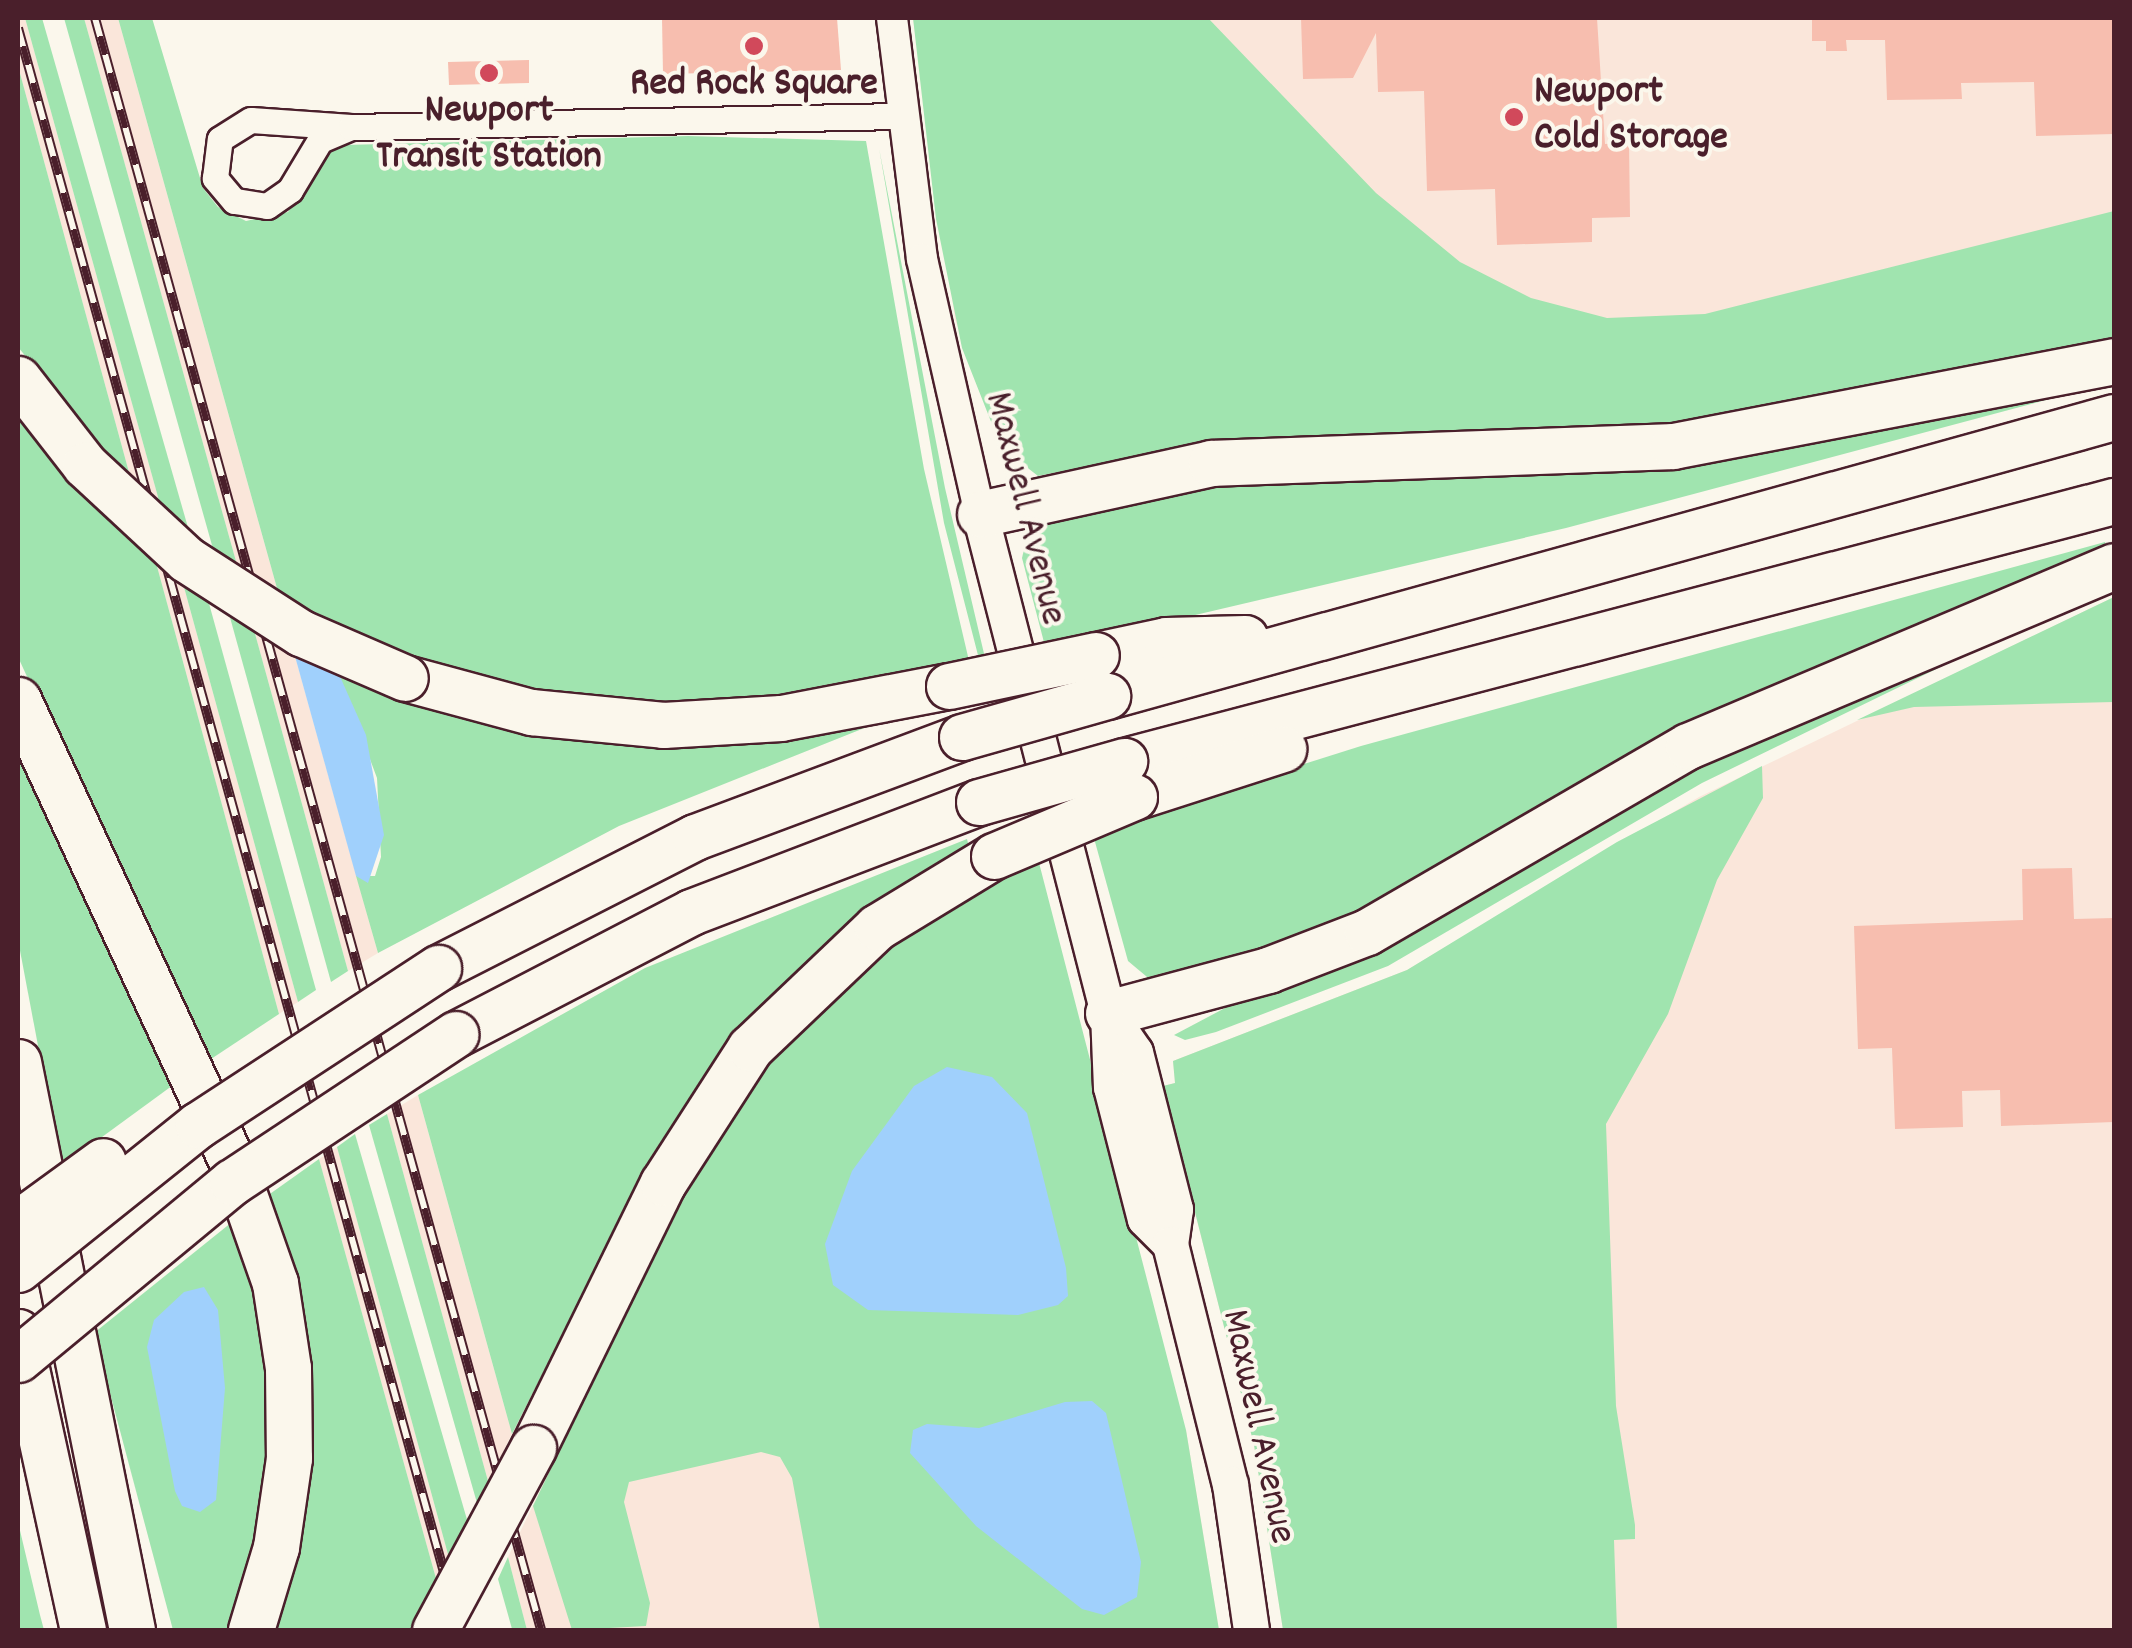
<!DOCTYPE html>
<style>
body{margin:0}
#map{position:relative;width:2132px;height:1648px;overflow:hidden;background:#fbf7ec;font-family:Dekko,sans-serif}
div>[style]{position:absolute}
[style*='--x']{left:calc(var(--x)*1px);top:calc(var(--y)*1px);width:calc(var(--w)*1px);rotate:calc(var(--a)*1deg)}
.built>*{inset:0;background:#fae6da}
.green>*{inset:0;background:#a0e4af}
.water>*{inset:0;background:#a0d0fc}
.building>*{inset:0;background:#f7beaf}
.roads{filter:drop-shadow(2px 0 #4a1f2b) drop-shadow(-2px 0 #4a1f2b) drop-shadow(0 2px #4a1f2b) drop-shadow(0 -2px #4a1f2b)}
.minor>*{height:25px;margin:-12.5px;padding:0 12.5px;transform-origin:12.5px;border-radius:12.5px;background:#fbf7ec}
.tertiary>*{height:30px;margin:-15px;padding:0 15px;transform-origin:15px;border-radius:15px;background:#fbf7ec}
.secondary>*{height:35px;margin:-17.5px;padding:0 17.5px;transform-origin:17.5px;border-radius:17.5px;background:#fbf7ec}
.motorway>*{height:45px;margin:-22.5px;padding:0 22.5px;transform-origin:22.5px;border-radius:22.5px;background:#fbf7ec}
.rail>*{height:10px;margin-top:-5px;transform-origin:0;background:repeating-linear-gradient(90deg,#fbf7ec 0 19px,#4a1f2b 0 38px);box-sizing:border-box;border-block:2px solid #4a1f2b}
.bridges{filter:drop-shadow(2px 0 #4a1f2b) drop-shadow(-2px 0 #4a1f2b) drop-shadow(0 2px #4a1f2b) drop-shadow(0 -2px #4a1f2b)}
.motorway-bridge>*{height:45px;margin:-22.5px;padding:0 22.5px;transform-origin:22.5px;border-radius:22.5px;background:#fbf7ec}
.dots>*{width:28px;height:28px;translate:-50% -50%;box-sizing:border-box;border:5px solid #fbf7ec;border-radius:50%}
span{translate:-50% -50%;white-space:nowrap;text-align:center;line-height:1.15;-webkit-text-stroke:8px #fbf7ec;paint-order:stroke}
.poi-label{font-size:40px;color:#4a1f2b;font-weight:700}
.left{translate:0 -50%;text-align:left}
.street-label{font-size:40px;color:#4a1f2b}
.frame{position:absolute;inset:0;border:20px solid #4a1f2b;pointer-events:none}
</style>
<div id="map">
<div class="built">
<div style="clip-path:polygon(18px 18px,25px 18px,163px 515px,133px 487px,18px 66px)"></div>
<div style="clip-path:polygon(84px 18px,118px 18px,280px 599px,239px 572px)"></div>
<div style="clip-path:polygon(913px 18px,2114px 18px,2114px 346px,1001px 447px,955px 319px)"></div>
<div style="clip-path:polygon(152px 548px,179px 569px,298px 1002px,279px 1014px)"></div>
<div style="clip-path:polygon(2114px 597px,2114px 1630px,1283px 1630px,1254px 1445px,1163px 1086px,1175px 1083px,1173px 1061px,1407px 970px,1699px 797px)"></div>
<div style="clip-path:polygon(251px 619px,291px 642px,378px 953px,348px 971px)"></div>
<div style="clip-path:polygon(418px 1095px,512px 1434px,488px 1481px,387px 1114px)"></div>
<div style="clip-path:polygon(337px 1147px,449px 1558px,437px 1582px,319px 1159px)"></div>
<div style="clip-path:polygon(1186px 1430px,1219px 1630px,527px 1630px,508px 1557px,562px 1445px)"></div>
</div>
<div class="green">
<div style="clip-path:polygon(25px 18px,42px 18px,191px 538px,163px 515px)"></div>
<div style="clip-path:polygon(64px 18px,84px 18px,239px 572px,215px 556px)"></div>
<div style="clip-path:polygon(118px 18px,152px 18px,203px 188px,218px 207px,246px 221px,288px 212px,326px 153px,344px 145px,688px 136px,866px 141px,924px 469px,970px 665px,830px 697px,602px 709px,411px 661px,280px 599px)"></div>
<div style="clip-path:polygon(913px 18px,1208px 18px,1376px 193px,1460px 262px,1531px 298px,1607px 318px,1705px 314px,2114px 211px,2114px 347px,1747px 420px,1134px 457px,1038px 476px,1001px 447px,962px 348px,936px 219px)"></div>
<div style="clip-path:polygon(18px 66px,133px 487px,18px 347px)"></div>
<div style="clip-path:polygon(879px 148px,945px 488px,986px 662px,980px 663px,944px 523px)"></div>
<div style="clip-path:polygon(2106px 384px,1566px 528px,1046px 650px,1022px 558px,1030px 524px,1157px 487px)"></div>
<div style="clip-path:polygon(18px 402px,152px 548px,279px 1014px,205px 1063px,18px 657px)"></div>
<div style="clip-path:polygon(2105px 542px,2109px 555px,1317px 936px,1153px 982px,1128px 961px,1092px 831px,1361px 746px)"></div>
<div style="clip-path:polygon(179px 569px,205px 589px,316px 990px,298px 1002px)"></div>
<div style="clip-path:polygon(2114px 597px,2114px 702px,1914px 707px,1857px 720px)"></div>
<div style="clip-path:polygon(2080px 599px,1702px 783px,1388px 966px,1216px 1032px,1185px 1040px,1174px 1035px,1671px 772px)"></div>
<div style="clip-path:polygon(226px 603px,251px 619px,348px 971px,331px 982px)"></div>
<div style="clip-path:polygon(334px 663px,462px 711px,897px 715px,619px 826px,378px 953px,356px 876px,375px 876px,381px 857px,377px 778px)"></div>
<div style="clip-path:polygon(18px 733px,180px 1080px,61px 1167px,18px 940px)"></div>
<div style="clip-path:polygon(1762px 766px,1763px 798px,1717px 880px,1668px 1014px,1606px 1124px,1616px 1406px,1635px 1525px,1635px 1539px,1614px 1540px,1617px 1630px,1283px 1630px,1254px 1445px,1163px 1086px,1175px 1083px,1173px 1061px,1407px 970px,1617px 842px)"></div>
<div style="clip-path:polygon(967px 839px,970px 851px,828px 943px,714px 1063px,646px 1169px,512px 1434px,418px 1095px,645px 968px)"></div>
<div style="clip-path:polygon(1037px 855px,1186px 1430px,1219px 1630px,820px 1630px,792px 1478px,780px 1457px,761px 1452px,629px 1482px,624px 1502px,650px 1603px,646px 1626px,572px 1630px,533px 1506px,695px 1169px,755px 1074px,886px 945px)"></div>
<div style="clip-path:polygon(387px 1114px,488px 1481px,477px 1503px,369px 1125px)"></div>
<div style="clip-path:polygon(355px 1134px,468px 1523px,449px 1558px,337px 1147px)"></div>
<div style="clip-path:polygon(319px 1159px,437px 1582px,413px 1630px,271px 1630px,267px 1196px)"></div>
<div style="clip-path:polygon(242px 1214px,258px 1266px,274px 1482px,230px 1630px,173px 1630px,94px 1333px)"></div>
<div style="clip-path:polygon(18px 1522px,40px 1615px,44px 1630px,18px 1630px)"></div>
<div style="clip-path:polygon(508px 1557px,527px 1630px,512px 1629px,498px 1579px)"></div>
</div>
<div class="water">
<div style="clip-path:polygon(291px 642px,334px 663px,366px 735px,384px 835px,368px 883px,356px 876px)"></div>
<div style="clip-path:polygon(947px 1067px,992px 1077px,1027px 1113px,1066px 1268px,1068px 1296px,1058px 1305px,1018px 1315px,868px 1310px,833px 1285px,825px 1244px,852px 1171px,914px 1086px)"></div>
<div style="clip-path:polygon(204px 1287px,218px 1310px,225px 1388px,216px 1500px,200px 1512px,182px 1506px,175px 1491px,147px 1347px,154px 1320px,184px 1292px)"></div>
<div style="clip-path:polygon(1065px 1402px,1092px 1401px,1106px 1413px,1141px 1562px,1137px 1597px,1104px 1615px,1082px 1609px,976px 1526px,910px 1453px,913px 1430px,927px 1424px,979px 1428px)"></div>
</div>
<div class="building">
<div style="clip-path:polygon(662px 18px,837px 18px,841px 70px,663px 74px)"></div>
<div style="clip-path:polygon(1301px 18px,1597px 18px,1605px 144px,1629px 142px,1630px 217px,1592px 218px,1592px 242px,1497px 245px,1495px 189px,1427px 191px,1424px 91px,1378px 92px,1376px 33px,1353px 78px,1303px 79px)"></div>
<div style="clip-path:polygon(1812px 18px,2114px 18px,2114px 134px,2036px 136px,2034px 82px,1961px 83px,1962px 99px,1887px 100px,1885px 40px,1846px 40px,1847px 51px,1826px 51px,1826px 41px,1812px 41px)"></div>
<div style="clip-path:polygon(529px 60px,529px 83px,449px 85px,448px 62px)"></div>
<div style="clip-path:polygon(2072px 868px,2074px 919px,2114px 918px,2114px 1122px,2001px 1126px,2000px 1090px,1962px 1091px,1963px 1127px,1895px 1129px,1892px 1048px,1858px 1049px,1854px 926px,2023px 920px,2022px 869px)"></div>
</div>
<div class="roads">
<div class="minor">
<div style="--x:351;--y:127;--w:34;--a:157"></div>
<div style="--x:320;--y:140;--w:58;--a:121"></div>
<div style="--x:290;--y:190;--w:28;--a:145"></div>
<div style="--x:267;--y:206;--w:33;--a:-171"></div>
<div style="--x:234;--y:201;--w:30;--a:-130"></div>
<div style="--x:215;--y:178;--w:39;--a:-83"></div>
<div style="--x:220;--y:139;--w:36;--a:-32"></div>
<div style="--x:251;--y:120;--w:100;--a:4"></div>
<div style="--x:351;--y:127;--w:550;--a:-1.15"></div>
</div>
<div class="tertiary">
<div style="--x:892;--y:18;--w:243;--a:82.9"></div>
<div style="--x:922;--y:259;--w:262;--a:77.2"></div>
</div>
<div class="secondary">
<div style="--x:980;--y:514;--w:515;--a:75.61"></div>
<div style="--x:1108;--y:1013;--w:74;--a:87.7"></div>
<div style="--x:1111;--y:1087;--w:136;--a:75.6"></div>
<div style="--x:1145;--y:1219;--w:35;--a:45"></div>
<div style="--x:1108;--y:1013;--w:47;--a:55.3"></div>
<div style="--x:1135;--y:1052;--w:162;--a:75.7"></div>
<div style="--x:1175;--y:1209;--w:35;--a:98"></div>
<div style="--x:1170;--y:1244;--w:247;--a:76"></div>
<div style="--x:1230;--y:1484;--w:148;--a:81.8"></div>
</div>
<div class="motorway">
<div style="--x:980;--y:514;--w:237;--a:-12.4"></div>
<div style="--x:1211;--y:463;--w:462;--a:-2.1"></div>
<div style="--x:1673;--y:446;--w:449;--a:-10.9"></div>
<div style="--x:1096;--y:655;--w:72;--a:-12.1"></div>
<div style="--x:1166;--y:640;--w:79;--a:-1.5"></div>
<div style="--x:405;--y:678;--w:131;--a:15.1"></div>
<div style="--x:531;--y:712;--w:133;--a:5.6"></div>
<div style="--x:663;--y:725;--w:118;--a:-3.4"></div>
<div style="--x:781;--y:718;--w:171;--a:-10.8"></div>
<div style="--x:1107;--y:696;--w:1045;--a:-15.49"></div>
<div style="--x:18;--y:700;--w:514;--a:65.13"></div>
<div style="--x:234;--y:1166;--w:124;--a:70.7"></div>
<div style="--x:275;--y:1283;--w:86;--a:81.3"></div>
<div style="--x:288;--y:1368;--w:90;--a:89.4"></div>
<div style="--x:289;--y:1458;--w:90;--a:98.3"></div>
<div style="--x:276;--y:1547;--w:87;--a:106.8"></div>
<div style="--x:1124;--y:761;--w:1024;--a:-14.72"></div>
<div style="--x:1134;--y:797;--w:157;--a:-17.9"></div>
<div style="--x:438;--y:968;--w:288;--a:-27"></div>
<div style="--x:695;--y:837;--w:285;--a:-20.5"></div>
<div style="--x:1108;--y:1013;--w:166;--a:-15"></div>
<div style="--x:1268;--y:970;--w:106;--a:-21"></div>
<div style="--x:1367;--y:932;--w:371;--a:-30.1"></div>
<div style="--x:1688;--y:746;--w:462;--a:-22.9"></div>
<div style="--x:456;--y:1034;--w:265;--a:-27.4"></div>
<div style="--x:691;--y:912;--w:308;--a:-20.9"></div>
<div style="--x:18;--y:1062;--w:579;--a:78.65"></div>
<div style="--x:18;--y:1332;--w:305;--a:77.7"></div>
<div style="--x:533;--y:1448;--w:295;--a:-63.9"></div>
<div style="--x:663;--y:1183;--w:161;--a:-57.2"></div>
<div style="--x:750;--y:1048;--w:175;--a:-43.6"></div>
<div style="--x:877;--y:927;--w:137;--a:-31.3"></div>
</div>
</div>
<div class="rail">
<div style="--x:95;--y:18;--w:1673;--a:74.53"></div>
<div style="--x:18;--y:28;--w:1662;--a:74.58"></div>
</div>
<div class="bridges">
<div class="motorway-bridge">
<div style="--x:18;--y:379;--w:109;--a:52.1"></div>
<div style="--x:85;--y:465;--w:138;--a:42.9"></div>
<div style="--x:186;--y:559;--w:137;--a:32.8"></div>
<div style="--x:301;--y:633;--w:113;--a:23.4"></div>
<div style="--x:949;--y:686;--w:150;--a:-11.9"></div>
<div style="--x:962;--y:737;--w:151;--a:-15.8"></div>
<div style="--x:979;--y:802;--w:151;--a:-15.8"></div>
<div style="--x:994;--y:856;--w:152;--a:-22.9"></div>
<div style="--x:18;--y:1223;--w:105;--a:-36.1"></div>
<div style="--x:18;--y:1269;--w:231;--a:-38.7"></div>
<div style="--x:198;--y:1125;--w:287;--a:-33.2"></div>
<div style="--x:18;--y:1359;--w:278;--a:-39.6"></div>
<div style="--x:232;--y:1182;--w:268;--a:-33.5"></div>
<div style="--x:435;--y:1630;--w:207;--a:-61.7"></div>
</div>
</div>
<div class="dots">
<div style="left:754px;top:46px;background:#d1495b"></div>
<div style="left:489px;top:73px;background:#d1495b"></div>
<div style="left:1514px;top:117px;background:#d1495b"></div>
</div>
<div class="poi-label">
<span style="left:754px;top:86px">Red Rock Square</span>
<span class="left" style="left:1534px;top:117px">Newport<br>Cold Storage</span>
<span style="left:489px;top:136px">Newport<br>Transit Station</span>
</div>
<div class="street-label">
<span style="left:1023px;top:509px;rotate:76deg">Maxwell Avenue</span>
<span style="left:1256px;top:1427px;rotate:78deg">Maxwell Avenue</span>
</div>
<div class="frame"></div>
</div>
